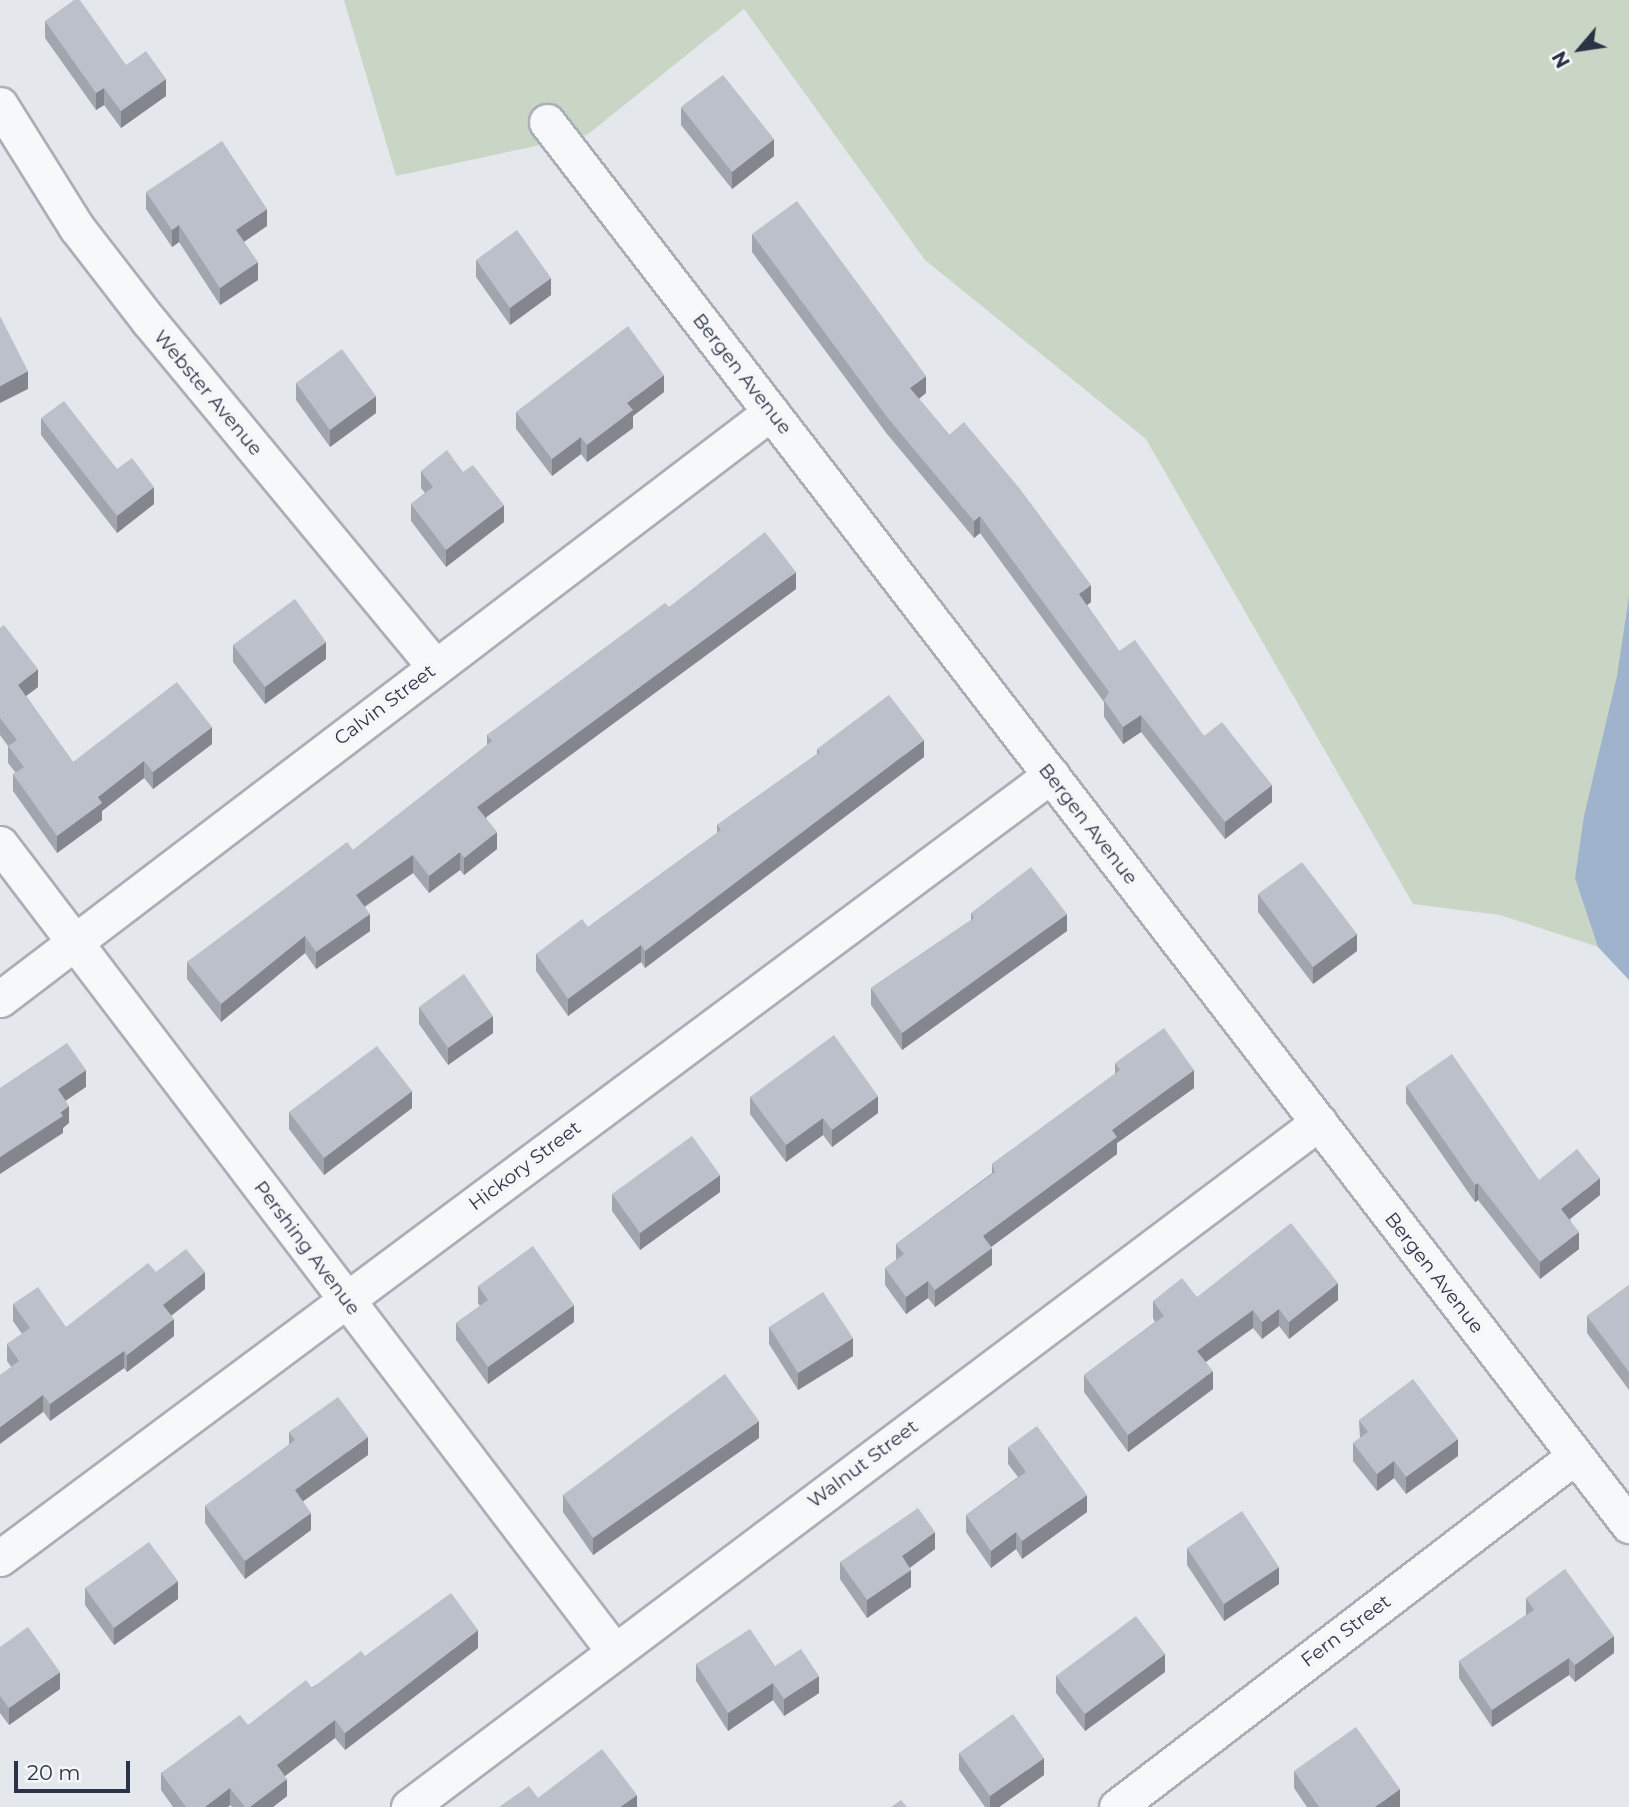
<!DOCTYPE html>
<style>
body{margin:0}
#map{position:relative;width:1629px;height:1807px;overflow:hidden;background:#e4e7ec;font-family:Montserrat,sans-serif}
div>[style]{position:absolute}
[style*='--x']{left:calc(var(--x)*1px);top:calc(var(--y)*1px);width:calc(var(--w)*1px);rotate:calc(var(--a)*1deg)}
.green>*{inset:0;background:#c9d6c5}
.water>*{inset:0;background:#9fb4cc}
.roads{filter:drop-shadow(2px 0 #a9aeb7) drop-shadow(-2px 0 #a9aeb7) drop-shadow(0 2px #a9aeb7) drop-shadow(0 -2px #a9aeb7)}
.minor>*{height:35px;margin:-17.5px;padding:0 17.5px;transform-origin:17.5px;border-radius:17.5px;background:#f7f8fa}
.wall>*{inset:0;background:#a1a5ae}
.shaded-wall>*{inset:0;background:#83868d}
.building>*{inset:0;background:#bbc0ca}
span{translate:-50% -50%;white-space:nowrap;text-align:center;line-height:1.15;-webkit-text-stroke:6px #f4f6f9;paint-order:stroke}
.street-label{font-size:19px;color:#2b3445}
.north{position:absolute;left:1545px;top:14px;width:70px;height:70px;-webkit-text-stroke:5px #f4f6f9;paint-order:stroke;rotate:241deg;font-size:19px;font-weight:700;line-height:28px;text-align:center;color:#2b3445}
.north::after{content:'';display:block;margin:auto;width:24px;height:32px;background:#2b3445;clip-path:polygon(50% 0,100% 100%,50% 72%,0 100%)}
.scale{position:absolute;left:14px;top:1761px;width:116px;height:32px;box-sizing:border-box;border:4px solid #2b3445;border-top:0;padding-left:9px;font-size:21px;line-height:24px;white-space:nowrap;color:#2b3445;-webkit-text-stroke:5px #f4f6f9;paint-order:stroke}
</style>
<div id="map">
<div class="green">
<div style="clip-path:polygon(344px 0,1629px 0,1629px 957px,1500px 915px,1413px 904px,1146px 439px,925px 260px,744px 9px,587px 135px,396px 176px)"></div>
</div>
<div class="water">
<div style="clip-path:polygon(1629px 596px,1629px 980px,1598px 947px,1575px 878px,1584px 816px,1617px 676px)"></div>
</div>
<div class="roads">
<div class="minor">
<div style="--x:0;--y:105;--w:145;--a:58"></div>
<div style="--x:77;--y:228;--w:118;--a:52.3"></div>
<div style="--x:149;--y:321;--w:449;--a:50.4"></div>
<div style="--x:547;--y:122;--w:1772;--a:52.36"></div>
<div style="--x:0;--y:844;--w:1014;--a:52.73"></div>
<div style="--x:0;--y:999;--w:969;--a:-37.28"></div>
<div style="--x:0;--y:1558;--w:1311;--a:-36.69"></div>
<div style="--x:409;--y:1807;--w:1139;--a:-36.97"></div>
<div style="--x:1117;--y:1807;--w:577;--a:-37.47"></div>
</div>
</div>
<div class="wall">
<div style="clip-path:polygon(45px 21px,126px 65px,166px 96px,121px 128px,104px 105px,96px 110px,45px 38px)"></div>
<div style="clip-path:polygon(681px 107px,774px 156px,732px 189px,681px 125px)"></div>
<div style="clip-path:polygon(146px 192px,267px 226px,244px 242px,258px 280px,220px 305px,179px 242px,172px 247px,146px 209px)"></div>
<div style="clip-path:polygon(752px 234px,926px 393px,919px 399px,1091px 602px,1087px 605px,1119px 651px,1204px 736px,1272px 802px,1225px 839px,1141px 732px,1123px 744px,1104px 717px,1104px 702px,980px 533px,974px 538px,887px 434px,752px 252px)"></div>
<div style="clip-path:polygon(476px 260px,551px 295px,510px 325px,476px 277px)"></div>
<div style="clip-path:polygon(296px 383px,376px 413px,330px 447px,296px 400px)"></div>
<div style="clip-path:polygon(664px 392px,633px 416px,633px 428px,587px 462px,581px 454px,552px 476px,516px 429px,516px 412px)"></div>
<div style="clip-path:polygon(41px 418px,117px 469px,154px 504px,117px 533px,41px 435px)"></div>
<div style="clip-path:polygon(421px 471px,463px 472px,504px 522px,446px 567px,411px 521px,411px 504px,425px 493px,421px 488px)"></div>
<div style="clip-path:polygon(796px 589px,486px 817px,497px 849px,464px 875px,460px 870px,429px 893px,413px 873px,365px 907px,370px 931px,316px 969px,305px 953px,221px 1022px,187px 979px,187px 962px,353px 850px,487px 745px,487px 735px,669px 607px)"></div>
<div style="clip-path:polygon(0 628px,38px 687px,26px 696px,73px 762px,212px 744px,153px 789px,144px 778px,102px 811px,102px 820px,57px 853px,13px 791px,13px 774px,16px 773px,8px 763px,8px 746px,0 735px)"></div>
<div style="clip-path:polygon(233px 645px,326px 659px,265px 704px,233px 662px)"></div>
<div style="clip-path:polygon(817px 749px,924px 757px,645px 968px,641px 962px,568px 1016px,536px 971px,536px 954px,588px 927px,717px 833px,717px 825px,817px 754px)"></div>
<div style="clip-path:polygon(1258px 894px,1357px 951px,1313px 984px,1258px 912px)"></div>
<div style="clip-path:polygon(971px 913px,1067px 931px,902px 1050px,871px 1005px,871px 988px,971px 920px)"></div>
<div style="clip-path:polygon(419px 1007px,493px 1033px,448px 1065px,419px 1024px)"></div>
<div style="clip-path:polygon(1115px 1063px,1194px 1088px,1117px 1143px,1117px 1154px,991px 1247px,992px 1265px,935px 1307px,928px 1298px,906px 1314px,885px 1285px,885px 1268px,896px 1260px,896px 1244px,992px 1173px,992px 1164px,1115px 1074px)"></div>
<div style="clip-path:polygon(1406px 1086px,1539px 1180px,1600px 1195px,1570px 1219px,1579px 1249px,1540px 1279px,1478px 1200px,1475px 1202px,1406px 1103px)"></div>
<div style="clip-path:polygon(750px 1097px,878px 1113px,832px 1147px,823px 1135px,786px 1162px,750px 1114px)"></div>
<div style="clip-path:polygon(412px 1108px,324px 1175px,289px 1129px,289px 1112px)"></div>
<div style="clip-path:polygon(720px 1192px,640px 1250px,612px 1211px,612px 1194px)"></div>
<div style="clip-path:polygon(156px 1272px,205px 1289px,171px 1316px,174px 1336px,127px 1372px,124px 1368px,50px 1421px,7px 1361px,7px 1344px,22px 1334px,13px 1321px,13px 1304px,66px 1327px)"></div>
<div style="clip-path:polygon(1629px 1285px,1629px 1390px,1587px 1333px,1587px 1316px)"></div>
<div style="clip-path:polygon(478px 1286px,574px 1322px,488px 1384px,456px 1340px,456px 1323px,480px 1306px,478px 1303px)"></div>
<div style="clip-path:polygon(1197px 1297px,1338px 1300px,1289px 1339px,1279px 1326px,1262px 1339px,1253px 1328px,1206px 1362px,1213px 1389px,1128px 1452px,1084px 1392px,1084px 1375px,1155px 1322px,1153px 1318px,1153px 1301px)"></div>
<div style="clip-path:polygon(769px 1327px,853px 1356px,798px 1390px,769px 1344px)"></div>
<div style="clip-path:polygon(1359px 1420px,1458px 1456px,1406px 1494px,1394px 1478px,1377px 1491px,1353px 1461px,1353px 1443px,1360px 1438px)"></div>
<div style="clip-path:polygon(289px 1432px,368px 1455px,303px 1501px,311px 1530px,245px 1579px,205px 1523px,205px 1506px,289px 1445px)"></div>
<div style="clip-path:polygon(759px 1438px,593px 1555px,563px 1512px,563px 1495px)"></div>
<div style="clip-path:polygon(1008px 1447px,1087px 1512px,1022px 1559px,1016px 1549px,991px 1568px,966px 1532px,966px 1515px,1018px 1477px,1008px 1464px)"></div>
<div style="clip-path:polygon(1187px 1548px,1279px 1584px,1224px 1621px,1187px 1565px)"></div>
<div style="clip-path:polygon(935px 1549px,910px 1568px,911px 1587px,867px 1618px,840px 1579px,840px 1562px)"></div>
<div style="clip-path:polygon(85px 1588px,178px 1599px,114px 1645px,85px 1605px)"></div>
<div style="clip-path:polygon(1526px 1598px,1614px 1653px,1575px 1682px,1569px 1675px,1492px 1727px,1459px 1678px,1459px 1661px,1526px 1615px)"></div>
<div style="clip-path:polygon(0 1647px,60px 1689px,9px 1725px,0 1713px)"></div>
<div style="clip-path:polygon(478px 1648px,345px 1750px,335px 1738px,285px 1776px,287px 1796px,273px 1807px,232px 1807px,230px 1805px,228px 1807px,173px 1807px,161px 1790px,161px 1773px,248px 1725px,365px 1656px)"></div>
<div style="clip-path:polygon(696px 1664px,819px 1693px,784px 1716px,773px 1700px,728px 1731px,696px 1681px)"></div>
<div style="clip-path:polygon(1165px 1672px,1085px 1731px,1056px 1693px,1056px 1676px)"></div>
<div style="clip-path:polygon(959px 1753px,1044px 1775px,999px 1807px,985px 1807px,959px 1770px)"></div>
<div style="clip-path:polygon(1294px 1771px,1400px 1807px,1307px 1807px,1294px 1788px)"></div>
</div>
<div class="shaded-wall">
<div style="clip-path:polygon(166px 79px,166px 96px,121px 128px,121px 111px)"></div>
<div style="clip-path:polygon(104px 88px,104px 105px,96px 110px,96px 93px)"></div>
<div style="clip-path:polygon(774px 139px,774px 156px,732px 189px,732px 172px)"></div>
<div style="clip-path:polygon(267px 209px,267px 226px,236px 247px,236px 230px)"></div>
<div style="clip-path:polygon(179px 225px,179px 242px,172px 247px,172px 230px)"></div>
<div style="clip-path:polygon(258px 262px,258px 280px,220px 305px,220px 288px)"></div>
<div style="clip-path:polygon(551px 278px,551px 295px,510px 325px,510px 308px)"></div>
<div style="clip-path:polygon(28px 371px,28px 389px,0 403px,0 386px)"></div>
<div style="clip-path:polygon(664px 375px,664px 392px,633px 416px,633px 428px,587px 462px,587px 445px,627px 403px)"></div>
<div style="clip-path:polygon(926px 376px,926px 393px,910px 405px,910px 388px)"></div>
<div style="clip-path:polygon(376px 396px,376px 413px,330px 447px,330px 430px)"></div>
<div style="clip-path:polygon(581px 437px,581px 454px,552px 476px,552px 459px)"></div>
<div style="clip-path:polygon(154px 487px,154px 504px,117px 533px,117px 516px)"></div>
<div style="clip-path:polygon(504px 505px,504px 522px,446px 567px,446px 550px)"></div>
<div style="clip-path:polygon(980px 516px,980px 533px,974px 538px,974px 521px)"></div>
<div style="clip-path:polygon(796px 572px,796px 589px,477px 824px,477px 807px)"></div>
<div style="clip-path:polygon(1091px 585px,1091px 602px,1079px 611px,1079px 594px)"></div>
<div style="clip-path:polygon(326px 642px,326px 659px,265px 704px,265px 687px)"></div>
<div style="clip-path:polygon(38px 669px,38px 687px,18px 702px,18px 685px)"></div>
<div style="clip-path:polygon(1141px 715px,1141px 732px,1123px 744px,1123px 727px)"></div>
<div style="clip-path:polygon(212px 727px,212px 744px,153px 789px,153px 772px)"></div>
<div style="clip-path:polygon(924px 740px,924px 757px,645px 968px,645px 951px)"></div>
<div style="clip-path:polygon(144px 761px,144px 778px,102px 811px,102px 820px,57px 853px,57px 836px,98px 797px)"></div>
<div style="clip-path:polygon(1272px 785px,1272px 802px,1225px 839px,1225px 822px)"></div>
<div style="clip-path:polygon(497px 832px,497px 849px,464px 875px,464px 858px)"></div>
<div style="clip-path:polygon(460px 852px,460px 870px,429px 893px,429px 876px)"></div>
<div style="clip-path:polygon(413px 855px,413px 873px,356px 912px,356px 895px)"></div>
<div style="clip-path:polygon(370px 914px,370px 931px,316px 969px,316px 952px)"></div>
<div style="clip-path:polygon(1067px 914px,1067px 931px,902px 1050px,902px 1033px)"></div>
<div style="clip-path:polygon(1357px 934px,1357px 951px,1313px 984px,1313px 967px)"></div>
<div style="clip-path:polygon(305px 936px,305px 953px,221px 1022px,221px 1004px)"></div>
<div style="clip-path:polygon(641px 945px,641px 962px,568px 1016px,568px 999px)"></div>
<div style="clip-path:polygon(493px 1016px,493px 1033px,448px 1065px,448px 1048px)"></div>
<div style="clip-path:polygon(86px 1070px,86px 1087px,58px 1106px,58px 1089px)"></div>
<div style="clip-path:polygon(1194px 1070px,1194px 1088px,1117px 1143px,1117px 1154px,983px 1253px,983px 1236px,1112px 1130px)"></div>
<div style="clip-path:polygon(412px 1091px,412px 1108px,324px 1175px,324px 1158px)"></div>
<div style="clip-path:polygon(878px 1096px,878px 1113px,832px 1147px,832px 1130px)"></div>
<div style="clip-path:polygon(69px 1106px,69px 1123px,63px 1128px,63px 1133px,0 1174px,0 1157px)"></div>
<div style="clip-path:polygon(823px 1118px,823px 1135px,786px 1162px,786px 1145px)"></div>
<div style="clip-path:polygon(720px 1175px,720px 1192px,640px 1250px,640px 1233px)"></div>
<div style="clip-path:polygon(1600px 1178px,1600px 1195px,1561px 1226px,1561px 1209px)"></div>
<div style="clip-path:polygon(1478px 1183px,1478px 1200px,1475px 1202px,1475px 1185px)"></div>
<div style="clip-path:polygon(1579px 1232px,1579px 1249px,1540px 1279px,1540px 1262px)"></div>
<div style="clip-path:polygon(992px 1248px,992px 1265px,935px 1307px,935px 1290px)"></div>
<div style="clip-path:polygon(205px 1272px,205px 1289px,163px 1322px,163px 1305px)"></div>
<div style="clip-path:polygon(928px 1281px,928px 1298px,906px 1314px,906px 1297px)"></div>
<div style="clip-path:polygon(1338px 1283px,1338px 1300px,1289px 1339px,1289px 1322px)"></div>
<div style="clip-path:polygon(574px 1305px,574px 1322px,488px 1384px,488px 1367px)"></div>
<div style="clip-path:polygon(1279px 1309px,1279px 1326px,1262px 1339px,1262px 1322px)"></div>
<div style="clip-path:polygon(1253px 1310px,1253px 1328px,1197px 1368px,1197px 1351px)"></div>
<div style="clip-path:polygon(174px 1319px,174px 1336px,127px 1372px,127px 1355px)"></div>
<div style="clip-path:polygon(853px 1338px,853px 1356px,798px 1390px,798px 1373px)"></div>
<div style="clip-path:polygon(124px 1351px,124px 1368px,50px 1421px,50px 1404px)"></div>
<div style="clip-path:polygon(1213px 1371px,1213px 1389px,1128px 1452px,1128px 1435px)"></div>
<div style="clip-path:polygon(43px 1395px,43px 1412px,0 1444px,0 1427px)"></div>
<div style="clip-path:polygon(759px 1421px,759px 1438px,593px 1555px,593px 1538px)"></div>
<div style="clip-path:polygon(368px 1437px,368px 1455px,295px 1507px,295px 1490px)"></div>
<div style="clip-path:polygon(1458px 1439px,1458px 1456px,1406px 1494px,1406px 1477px)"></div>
<div style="clip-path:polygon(1394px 1461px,1394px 1478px,1377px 1491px,1377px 1474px)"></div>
<div style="clip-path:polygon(1087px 1495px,1087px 1512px,1022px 1559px,1022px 1541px)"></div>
<div style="clip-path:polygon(311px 1513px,311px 1530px,245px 1579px,245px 1561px)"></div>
<div style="clip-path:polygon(935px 1532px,935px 1549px,902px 1573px,902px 1556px)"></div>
<div style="clip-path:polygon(1016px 1532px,1016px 1549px,991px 1568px,991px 1551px)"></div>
<div style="clip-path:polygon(1279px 1567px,1279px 1584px,1224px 1621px,1224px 1604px)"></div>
<div style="clip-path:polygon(911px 1570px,911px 1587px,867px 1618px,867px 1600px)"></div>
<div style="clip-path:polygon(178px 1581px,178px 1599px,114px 1645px,114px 1628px)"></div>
<div style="clip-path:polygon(478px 1630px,478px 1648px,345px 1750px,345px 1733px)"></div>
<div style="clip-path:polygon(1614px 1636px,1614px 1653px,1575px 1682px,1575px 1665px)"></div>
<div style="clip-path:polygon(1165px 1654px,1165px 1672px,1085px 1731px,1085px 1714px)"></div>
<div style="clip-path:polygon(1569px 1658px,1569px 1675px,1492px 1727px,1492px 1710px)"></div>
<div style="clip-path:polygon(60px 1672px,60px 1689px,9px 1725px,9px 1708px)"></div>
<div style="clip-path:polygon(819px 1676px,819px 1693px,784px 1716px,784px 1699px)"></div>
<div style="clip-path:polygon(773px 1683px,773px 1700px,728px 1731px,728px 1713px)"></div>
<div style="clip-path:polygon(335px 1720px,335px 1738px,277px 1782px,277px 1765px)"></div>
<div style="clip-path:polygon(1044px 1758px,1044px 1775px,999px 1807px,990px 1807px,990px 1796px)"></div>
<div style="clip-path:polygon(287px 1779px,287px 1796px,273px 1807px,250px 1807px)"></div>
<div style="clip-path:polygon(230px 1788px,230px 1805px,228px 1807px,205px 1807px)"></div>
<div style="clip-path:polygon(1400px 1789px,1400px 1807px,1375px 1807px)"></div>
<div style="clip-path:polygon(637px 1795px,637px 1807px,620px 1807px)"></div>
</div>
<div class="building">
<div style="clip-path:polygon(74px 0,80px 0,126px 65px,146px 51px,166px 79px,121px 111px,104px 88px,96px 93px,45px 21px)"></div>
<div style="clip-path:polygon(723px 75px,774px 139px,732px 172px,681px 107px)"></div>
<div style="clip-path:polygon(222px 141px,267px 209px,236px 230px,258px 262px,220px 288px,179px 225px,172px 230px,146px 192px)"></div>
<div style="clip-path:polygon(797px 201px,926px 376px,910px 388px,949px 435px,964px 422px,1020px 489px,1091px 585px,1079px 594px,1119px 651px,1135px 640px,1204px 736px,1222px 722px,1272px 785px,1225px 822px,1141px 715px,1123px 727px,1104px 700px,1109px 692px,980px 516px,974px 521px,887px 417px,752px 234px)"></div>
<div style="clip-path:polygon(517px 230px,551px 278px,510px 308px,476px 260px)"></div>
<div style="clip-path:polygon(0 316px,28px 371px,0 386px)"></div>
<div style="clip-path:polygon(628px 326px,664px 375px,627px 403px,633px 410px,587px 445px,581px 437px,552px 459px,516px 412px)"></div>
<div style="clip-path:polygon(342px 349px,376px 396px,330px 430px,296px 383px)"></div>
<div style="clip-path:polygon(64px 401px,117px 469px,132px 458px,154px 487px,117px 516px,41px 418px)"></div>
<div style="clip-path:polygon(447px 450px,463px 472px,473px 465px,504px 505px,446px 550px,411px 504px,433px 487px,421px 471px)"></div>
<div style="clip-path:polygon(765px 532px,796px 572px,477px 807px,497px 832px,464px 858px,460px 852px,429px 876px,413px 855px,356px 895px,370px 914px,316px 952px,305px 936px,221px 1004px,187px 962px,347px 842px,353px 850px,492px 741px,487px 735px,665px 603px,669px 607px)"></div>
<div style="clip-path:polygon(295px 599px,326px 642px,265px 687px,233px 645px)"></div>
<div style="clip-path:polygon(4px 625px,38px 669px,18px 685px,73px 762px,177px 682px,212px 727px,153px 772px,144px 761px,98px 797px,102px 803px,57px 836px,13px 774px,24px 767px,8px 746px,17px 740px,0 718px,0 628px)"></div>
<div style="clip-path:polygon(889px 695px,924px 740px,645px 951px,641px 945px,568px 999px,536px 954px,582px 919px,588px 927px,721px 830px,717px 825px,820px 752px,817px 749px)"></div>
<div style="clip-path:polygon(1302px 862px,1357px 934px,1313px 967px,1258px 894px)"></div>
<div style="clip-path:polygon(1031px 867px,1067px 914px,902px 1033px,871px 988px,974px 918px,971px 913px)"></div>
<div style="clip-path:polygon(464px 974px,493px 1016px,448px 1048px,419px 1007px)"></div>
<div style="clip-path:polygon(1164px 1028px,1194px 1070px,1112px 1130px,1117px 1137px,983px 1236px,992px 1248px,935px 1290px,928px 1281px,906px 1297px,885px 1268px,904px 1254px,896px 1244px,995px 1172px,992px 1164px,1120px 1070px,1115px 1063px)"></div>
<div style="clip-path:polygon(834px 1035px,878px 1096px,832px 1130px,823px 1118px,786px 1145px,750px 1097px)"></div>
<div style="clip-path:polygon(67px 1043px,86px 1070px,58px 1089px,69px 1106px,60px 1112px,63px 1116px,0 1157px,0 1088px)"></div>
<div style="clip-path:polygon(377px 1046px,412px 1091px,324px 1158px,289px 1112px)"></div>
<div style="clip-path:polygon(1452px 1054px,1539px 1180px,1577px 1149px,1600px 1178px,1561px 1209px,1579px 1232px,1540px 1262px,1478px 1183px,1475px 1185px,1406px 1086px)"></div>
<div style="clip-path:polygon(692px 1136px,720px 1175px,640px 1233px,612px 1194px)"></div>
<div style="clip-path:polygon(1291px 1223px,1338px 1283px,1289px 1322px,1279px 1309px,1262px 1322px,1253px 1310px,1197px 1351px,1213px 1371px,1128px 1435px,1084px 1375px,1164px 1316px,1153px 1301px,1182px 1278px,1197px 1297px)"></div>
<div style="clip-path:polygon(533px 1246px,574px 1305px,488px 1367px,456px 1323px,488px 1300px,478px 1286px)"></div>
<div style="clip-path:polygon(186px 1249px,205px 1272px,163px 1305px,174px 1319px,127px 1355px,124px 1351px,50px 1404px,43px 1395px,0 1427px,0 1375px,19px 1361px,7px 1344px,30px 1328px,13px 1304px,38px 1287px,66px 1327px,148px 1263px,156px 1272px)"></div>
<div style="clip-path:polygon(1629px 1285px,1629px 1372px,1587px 1316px)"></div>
<div style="clip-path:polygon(823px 1292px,853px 1338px,798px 1373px,769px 1327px)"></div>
<div style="clip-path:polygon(725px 1374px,759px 1421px,593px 1538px,563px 1495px)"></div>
<div style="clip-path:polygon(1413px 1379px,1458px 1439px,1406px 1477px,1394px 1461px,1377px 1474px,1353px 1443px,1368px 1432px,1359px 1420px)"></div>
<div style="clip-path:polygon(338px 1397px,368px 1437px,295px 1490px,311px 1513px,245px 1561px,205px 1506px,295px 1440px,289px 1432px)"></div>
<div style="clip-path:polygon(1037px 1426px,1087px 1495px,1022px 1541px,1016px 1532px,991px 1551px,966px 1515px,1026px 1472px,1008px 1447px)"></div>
<div style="clip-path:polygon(918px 1508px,935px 1532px,902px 1556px,911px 1570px,867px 1600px,840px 1562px)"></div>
<div style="clip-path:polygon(1242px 1511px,1279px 1567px,1224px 1604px,1187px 1548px)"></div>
<div style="clip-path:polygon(149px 1542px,178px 1581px,114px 1628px,85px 1588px)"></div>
<div style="clip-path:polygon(1565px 1569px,1614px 1636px,1575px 1665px,1569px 1658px,1492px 1710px,1459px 1661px,1534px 1610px,1526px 1598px)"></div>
<div style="clip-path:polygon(451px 1593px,478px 1630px,345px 1733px,335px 1720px,277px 1765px,287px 1779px,250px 1807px,245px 1807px,230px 1788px,205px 1807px,186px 1807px,161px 1773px,240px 1715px,248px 1725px,306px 1680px,312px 1688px,361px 1651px,365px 1656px)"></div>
<div style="clip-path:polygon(1136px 1616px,1165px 1654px,1085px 1714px,1056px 1676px)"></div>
<div style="clip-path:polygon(28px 1627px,60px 1672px,9px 1708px,0 1696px,0 1647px)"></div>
<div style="clip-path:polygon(750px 1629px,775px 1666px,801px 1649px,819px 1676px,784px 1699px,773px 1683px,728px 1713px,696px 1664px)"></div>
<div style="clip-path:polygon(1013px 1714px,1044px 1758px,990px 1796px,959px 1753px)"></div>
<div style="clip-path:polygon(1356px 1727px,1400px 1789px,1375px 1807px,1319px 1807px,1294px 1771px)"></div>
<div style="clip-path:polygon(602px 1749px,637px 1795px,620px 1807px,499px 1807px,529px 1786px,538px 1798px)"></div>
<div style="clip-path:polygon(901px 1800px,907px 1807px,891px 1807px)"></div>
</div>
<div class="street-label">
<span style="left:742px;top:374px;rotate:52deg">Bergen Avenue</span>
<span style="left:208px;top:393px;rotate:50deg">Webster Avenue</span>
<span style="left:385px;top:705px;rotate:-37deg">Calvin Street</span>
<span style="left:1088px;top:824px;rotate:52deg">Bergen Avenue</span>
<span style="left:525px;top:1166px;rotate:-37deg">Hickory Street</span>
<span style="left:307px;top:1248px;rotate:53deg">Pershing Avenue</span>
<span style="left:1434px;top:1273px;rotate:52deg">Bergen Avenue</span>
<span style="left:863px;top:1464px;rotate:-37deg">Walnut Street</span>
<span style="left:1346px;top:1631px;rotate:-37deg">Fern Street</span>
</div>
<div class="north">N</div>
<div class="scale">20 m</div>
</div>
